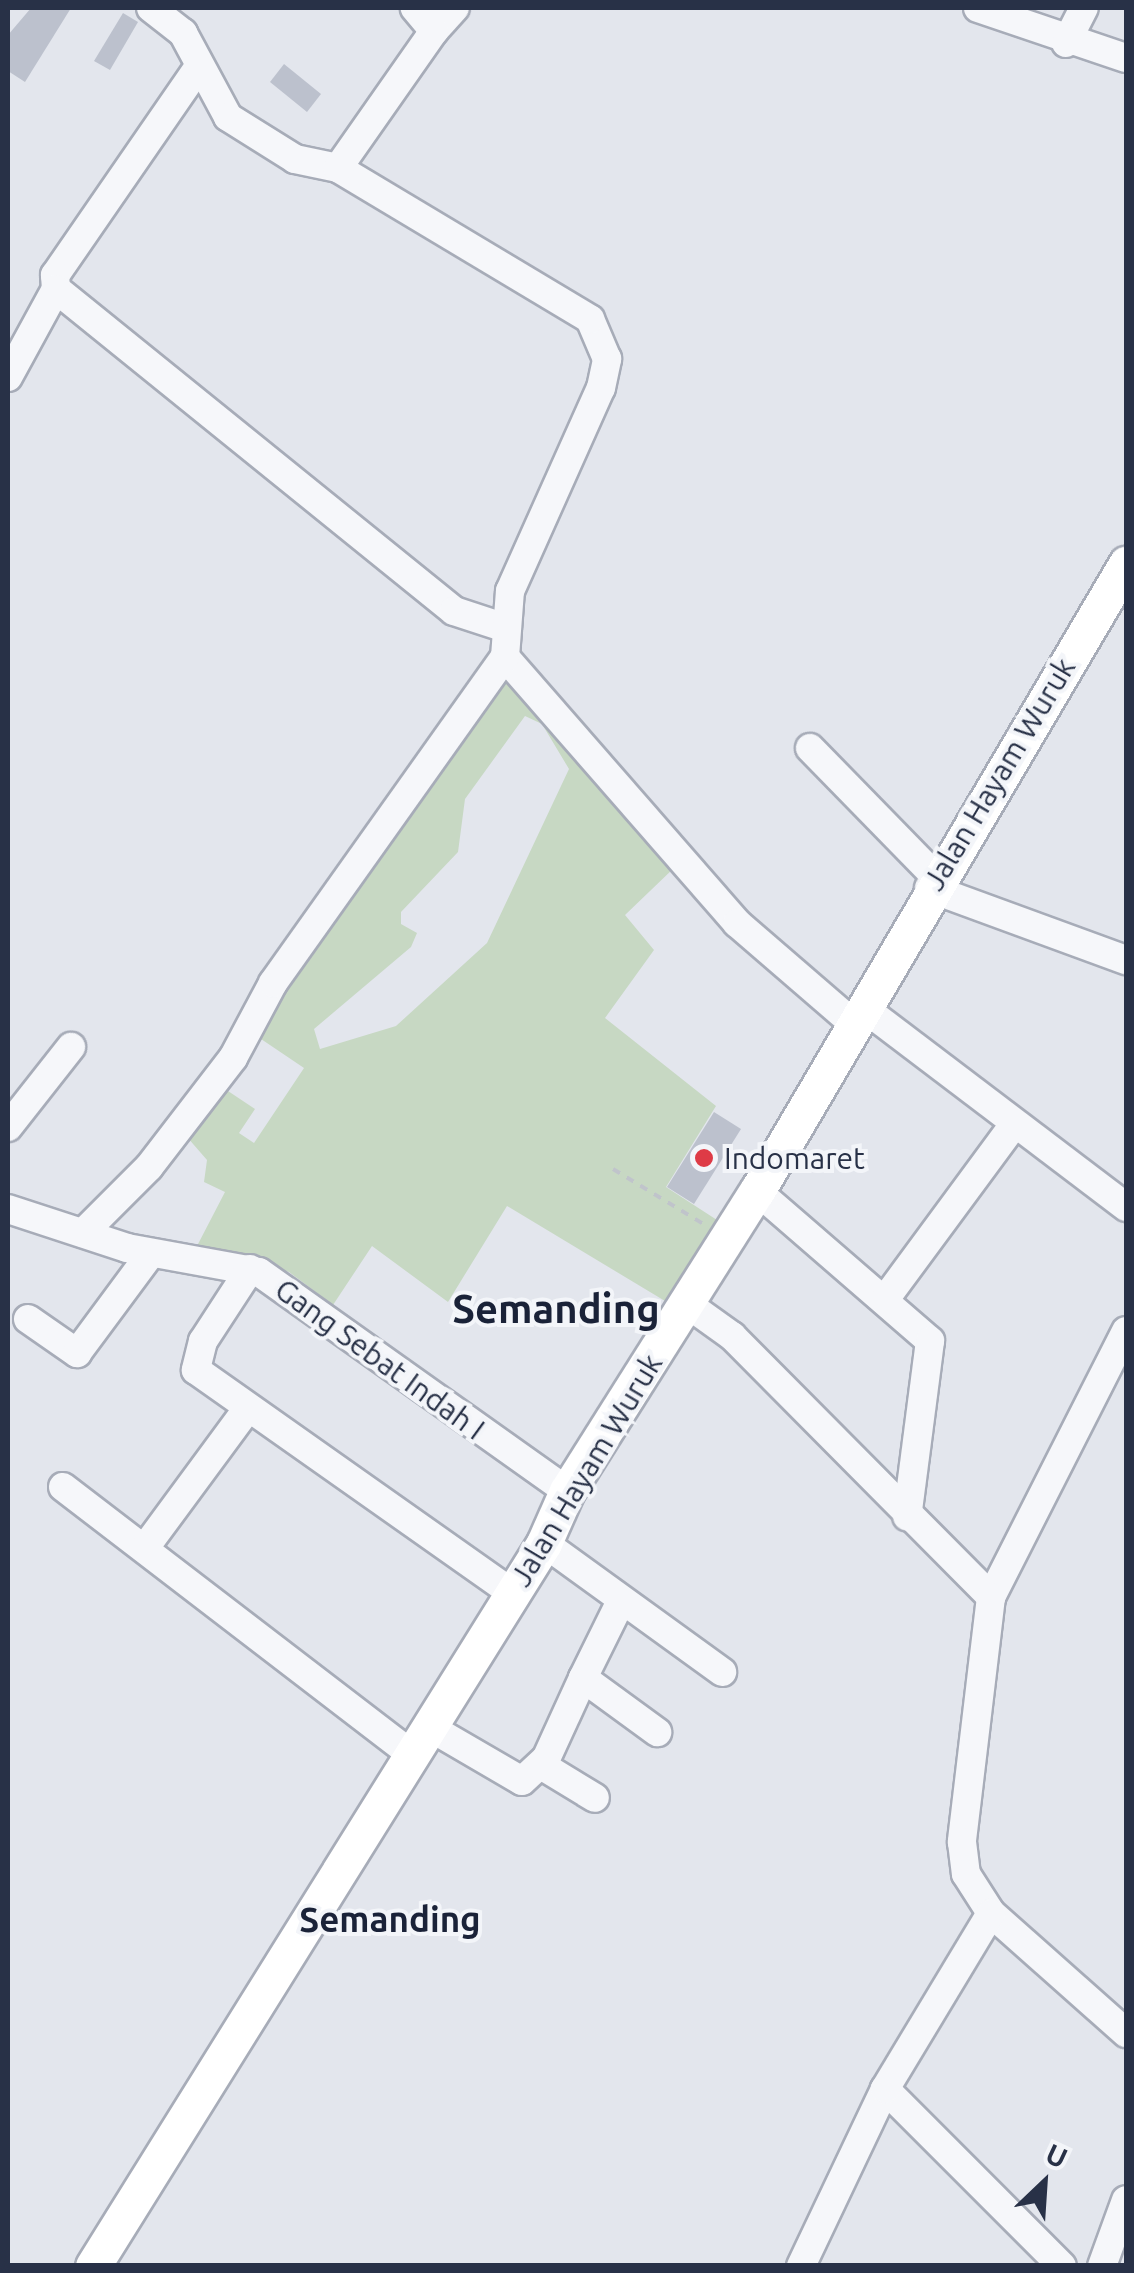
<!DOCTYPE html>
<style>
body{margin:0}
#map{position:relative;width:1134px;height:2273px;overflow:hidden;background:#e3e6ed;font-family:Ubuntu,sans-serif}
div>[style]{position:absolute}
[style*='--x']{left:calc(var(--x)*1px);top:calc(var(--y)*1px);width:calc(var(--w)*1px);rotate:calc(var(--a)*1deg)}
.green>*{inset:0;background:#c7d8c3}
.building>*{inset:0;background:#bcc1cd}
.path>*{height:4px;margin-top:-2px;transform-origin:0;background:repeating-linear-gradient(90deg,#c0c4cb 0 8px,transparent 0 16px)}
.roads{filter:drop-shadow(2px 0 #a7acb8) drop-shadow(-2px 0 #a7acb8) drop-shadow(0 2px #a7acb8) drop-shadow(0 -2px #a7acb8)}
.minor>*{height:28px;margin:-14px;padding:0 14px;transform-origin:14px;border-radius:14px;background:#f6f7fa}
.major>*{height:35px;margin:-17.5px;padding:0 17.5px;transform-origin:17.5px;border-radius:17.5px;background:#fff}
.dots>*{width:28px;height:28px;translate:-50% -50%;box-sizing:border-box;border:5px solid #f3f5f9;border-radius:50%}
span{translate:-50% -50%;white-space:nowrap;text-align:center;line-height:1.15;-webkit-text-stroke:8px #f3f5f9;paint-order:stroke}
.street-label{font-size:30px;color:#283147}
.poi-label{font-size:30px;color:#283147}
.left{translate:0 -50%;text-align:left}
.quarter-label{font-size:35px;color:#1a2238;font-weight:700}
.district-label{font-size:40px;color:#1a2238;font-weight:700}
.frame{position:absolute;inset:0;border:10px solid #283147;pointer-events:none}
.north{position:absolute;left:994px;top:2133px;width:100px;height:100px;-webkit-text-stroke:8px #f3f5f9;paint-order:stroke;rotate:25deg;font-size:28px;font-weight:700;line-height:40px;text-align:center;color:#283147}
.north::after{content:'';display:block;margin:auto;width:35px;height:45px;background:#283147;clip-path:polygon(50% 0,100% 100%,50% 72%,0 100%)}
</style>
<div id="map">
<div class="green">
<div style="clip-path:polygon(evenodd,504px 669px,675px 867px,625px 915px,654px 950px,605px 1018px,716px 1106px,666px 1187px,717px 1220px,665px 1301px,507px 1206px,448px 1302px,372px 1246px,333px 1305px,289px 1272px,197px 1246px,225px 1192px,204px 1182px,207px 1160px,187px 1137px,216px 1083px,255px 1109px,239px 1133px,254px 1143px,304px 1068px,252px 1033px,504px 669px,525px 716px,542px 724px,569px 769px,487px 943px,396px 1026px,320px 1049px,314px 1029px,411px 947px,417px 933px,401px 924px,401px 912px,458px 852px,465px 799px,525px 716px)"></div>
</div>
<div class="building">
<div style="clip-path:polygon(31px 8px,71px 8px,25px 82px,8px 71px,8px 35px)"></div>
<div style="clip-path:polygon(123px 13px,138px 22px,110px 70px,94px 61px)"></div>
<div style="clip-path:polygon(284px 64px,321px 94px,307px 112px,270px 82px)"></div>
<div style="clip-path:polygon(714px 1112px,741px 1129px,694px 1204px,667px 1187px)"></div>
</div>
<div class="path">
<div style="--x:613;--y:1169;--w:108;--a:31.3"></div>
</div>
<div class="roads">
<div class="minor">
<div style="--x:151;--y:8;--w:41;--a:38"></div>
<div style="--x:183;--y:33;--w:95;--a:61.8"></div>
<div style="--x:228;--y:117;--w:79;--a:32.1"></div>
<div style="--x:295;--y:159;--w:44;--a:11.8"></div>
<div style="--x:978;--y:8;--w:156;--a:18.7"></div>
<div style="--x:434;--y:31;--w:31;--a:-48"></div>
<div style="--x:1066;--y:43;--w:39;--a:-63"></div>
<div style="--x:198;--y:68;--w:252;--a:124.6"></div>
<div style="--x:55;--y:275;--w:14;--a:86"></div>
<div style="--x:56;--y:289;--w:512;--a:38.97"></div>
<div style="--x:454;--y:611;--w:55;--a:18.1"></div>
<div style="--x:8;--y:377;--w:100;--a:-61.4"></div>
<div style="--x:505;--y:657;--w:353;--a:48.9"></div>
<div style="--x:737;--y:923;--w:156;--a:40.8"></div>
<div style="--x:810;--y:748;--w:180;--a:45.7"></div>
<div style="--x:929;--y:888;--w:210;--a:20.1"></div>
<div style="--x:864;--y:1008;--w:329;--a:37.2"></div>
<div style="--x:8;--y:1127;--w:102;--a:-51.8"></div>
<div style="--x:757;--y:1191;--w:229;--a:40.9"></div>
<div style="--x:930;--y:1341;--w:177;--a:97.4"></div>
<div style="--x:8;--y:1209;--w:125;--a:18.1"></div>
<div style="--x:127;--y:1248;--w:134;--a:10.3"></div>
<div style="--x:259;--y:1272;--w:378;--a:35.4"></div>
<div style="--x:83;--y:1233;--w:93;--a:-45"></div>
<div style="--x:149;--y:1167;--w:138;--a:-52.4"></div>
<div style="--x:233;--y:1058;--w:85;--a:-61.9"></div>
<div style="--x:273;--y:983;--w:400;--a:-54.6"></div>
<div style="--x:505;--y:657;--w:66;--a:-85.7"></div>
<div style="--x:510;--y:591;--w:222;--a:-65.9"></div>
<div style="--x:601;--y:388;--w:30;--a:-78"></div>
<div style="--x:607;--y:359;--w:43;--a:-113"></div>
<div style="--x:590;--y:319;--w:294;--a:-149.1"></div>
<div style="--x:338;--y:168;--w:167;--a:-55"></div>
<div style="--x:434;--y:31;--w:30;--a:-130"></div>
<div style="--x:250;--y:1269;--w:86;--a:123.1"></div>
<div style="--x:203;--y:1341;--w:30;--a:104"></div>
<div style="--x:196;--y:1370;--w:388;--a:35.2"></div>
<div style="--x:886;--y:1298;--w:217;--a:-53.6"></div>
<div style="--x:686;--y:1303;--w:57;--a:35.7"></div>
<div style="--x:732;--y:1336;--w:368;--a:45.2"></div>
<div style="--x:28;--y:1319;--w:60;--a:34.8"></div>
<div style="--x:77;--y:1353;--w:124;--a:-53.5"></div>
<div style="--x:1126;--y:1331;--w:298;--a:116.9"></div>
<div style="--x:991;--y:1597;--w:247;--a:96.8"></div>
<div style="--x:962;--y:1842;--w:32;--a:83"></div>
<div style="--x:966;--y:1874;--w:46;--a:57.3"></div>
<div style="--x:991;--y:1913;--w:181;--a:41.6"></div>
<div style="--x:63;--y:1487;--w:441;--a:37.5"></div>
<div style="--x:544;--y:1543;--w:220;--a:35.9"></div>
<div style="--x:147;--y:1545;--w:170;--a:-53.6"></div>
<div style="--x:621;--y:1601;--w:86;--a:116.3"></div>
<div style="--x:583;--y:1678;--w:92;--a:36.1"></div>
<div style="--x:431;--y:1728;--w:105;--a:30.2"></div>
<div style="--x:522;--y:1781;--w:33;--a:-43"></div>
<div style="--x:546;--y:1759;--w:89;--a:-65.4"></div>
<div style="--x:541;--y:1765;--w:63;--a:31.4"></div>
<div style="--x:885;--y:2089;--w:250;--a:45"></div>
<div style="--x:801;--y:2266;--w:196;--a:-64.6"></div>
<div style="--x:885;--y:2089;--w:205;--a:-58.9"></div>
<div style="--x:1102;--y:2266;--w:70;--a:-70"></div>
</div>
<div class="major">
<div style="--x:93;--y:2266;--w:852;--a:-58.04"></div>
<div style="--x:544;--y:1543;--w:57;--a:-66.1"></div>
<div style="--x:567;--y:1491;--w:355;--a:-57.7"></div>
<div style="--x:757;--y:1191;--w:728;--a:-59.52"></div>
</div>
</div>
<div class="dots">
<div style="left:704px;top:1158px;background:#de3b46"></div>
</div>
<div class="street-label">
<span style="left:999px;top:774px;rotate:-59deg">Jalan Hayam Wuruk</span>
<span style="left:380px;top:1359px;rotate:36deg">Gang Sebat Indah I</span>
<span style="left:586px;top:1470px;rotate:-59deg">Jalan Hayam Wuruk</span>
</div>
<div class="poi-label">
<span class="left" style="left:724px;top:1158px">Indomaret</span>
</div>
<div class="quarter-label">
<span style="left:390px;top:1919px">Semanding</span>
</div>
<div class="district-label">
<span style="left:556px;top:1309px">Semanding</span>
</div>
<div class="frame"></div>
<div class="north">U</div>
</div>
